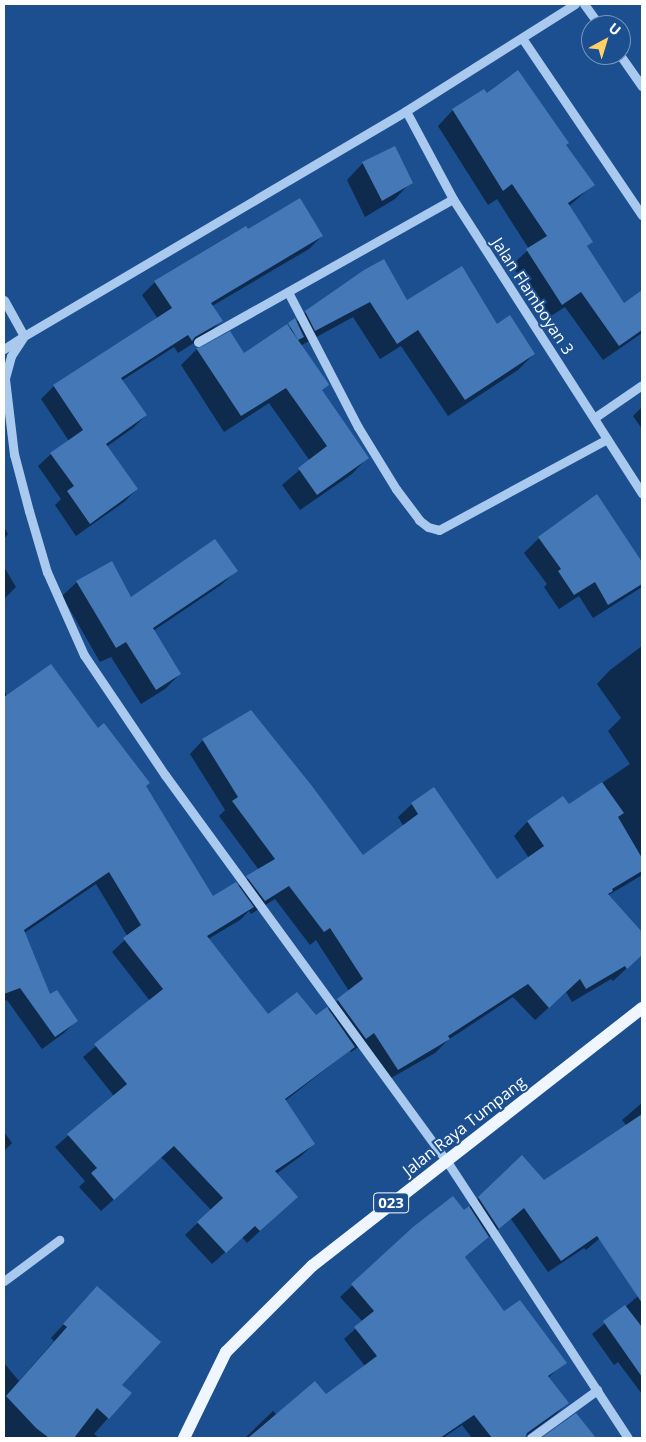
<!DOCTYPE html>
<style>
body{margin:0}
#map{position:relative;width:646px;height:1442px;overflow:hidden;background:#1b4f8f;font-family:"Open Sans",sans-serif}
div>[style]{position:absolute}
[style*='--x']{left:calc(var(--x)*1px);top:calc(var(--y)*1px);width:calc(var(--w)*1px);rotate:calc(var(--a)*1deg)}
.shadow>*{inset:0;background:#0007}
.building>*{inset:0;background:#4478b7}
.minor>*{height:9px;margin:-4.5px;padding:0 4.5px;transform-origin:4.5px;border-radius:4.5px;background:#a9c9ee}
.major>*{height:12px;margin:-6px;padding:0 6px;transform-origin:6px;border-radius:6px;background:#f0f6ff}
span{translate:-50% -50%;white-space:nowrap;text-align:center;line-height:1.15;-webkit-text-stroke:4px #1b4f8f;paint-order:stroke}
.shield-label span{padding:1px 4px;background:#1b4f8f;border:1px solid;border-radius:4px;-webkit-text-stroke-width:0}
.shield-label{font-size:15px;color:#fff;font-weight:700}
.street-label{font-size:16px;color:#fff}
.frame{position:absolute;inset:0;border:5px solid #fff;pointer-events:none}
.north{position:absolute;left:581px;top:15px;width:50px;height:50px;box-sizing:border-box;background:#1b4f8f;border:1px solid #7695bc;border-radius:50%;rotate:39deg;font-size:14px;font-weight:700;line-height:20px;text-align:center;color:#fff}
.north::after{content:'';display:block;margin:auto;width:18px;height:22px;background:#ffd166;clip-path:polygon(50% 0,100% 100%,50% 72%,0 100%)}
</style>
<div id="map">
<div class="shadow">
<div style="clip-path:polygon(453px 110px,565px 145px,593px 185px,569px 206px,592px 242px,586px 247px,624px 304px,642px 292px,642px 333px,603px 360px,565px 307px,546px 319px,512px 265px,529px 249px,497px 199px,488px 205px,438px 126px)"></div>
<div style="clip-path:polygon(363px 163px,411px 182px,395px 199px,365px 217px,347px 180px)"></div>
<div style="clip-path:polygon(248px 231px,322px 236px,309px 249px,212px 306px,221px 321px,208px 334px,178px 353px,174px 347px,121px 381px,146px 415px,133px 428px,106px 447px,137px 489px,124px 502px,76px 536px,55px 505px,61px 499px,38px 466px,51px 454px,69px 441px,41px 399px,54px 386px,158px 319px,142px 295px,155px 282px)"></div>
<div style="clip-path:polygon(365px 271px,407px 302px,497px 326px,534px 354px,518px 370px,448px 416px,401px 346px,380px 359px,353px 317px,300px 346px,321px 391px,368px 457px,352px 474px,300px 510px,282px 485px,310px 461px,269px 403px,224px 432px,181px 365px,197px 349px,244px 355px,289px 329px,306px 312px)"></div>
<div style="clip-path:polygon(642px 407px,642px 429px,633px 416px)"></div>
<div style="clip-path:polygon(596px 496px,642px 564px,642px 587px,593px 618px,579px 596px,559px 609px,544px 587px,547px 584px,524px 553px,539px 538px)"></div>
<div style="clip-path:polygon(4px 527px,8px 534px,4px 539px)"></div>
<div style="clip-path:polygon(4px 567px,16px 587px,4px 599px)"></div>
<div style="clip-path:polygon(236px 571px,221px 585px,153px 631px,180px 674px,165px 689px,141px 704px,111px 657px,100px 662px,62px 596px,77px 582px,130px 599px)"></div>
<div style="clip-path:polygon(evenodd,642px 646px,642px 875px,607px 896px,642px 934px,642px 954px,613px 981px,611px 979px,572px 1002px,566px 992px,535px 1020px,513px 997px,448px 1040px,435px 1053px,384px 1082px,360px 1046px,351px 1052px,350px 1050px,285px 1101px,314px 1144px,301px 1156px,276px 1174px,284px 1209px,247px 1243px,242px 1237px,212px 1264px,185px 1235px,211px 1210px,161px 1157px,101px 1211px,79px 1187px,85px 1181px,55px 1147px,114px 1096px,83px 1057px,150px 1001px,112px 952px,128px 937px,96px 884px,24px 933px,50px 996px,77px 1020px,64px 1033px,42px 1049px,7px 1000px,4px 1001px,4px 690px,7px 696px,98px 729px,145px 786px,213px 898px,237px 887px,259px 870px,219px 816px,225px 810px,190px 754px,203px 740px,362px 857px,404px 827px,398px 817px,412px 804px,434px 789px,496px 881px,529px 858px,514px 836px,527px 822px,563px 798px,568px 806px,630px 764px,608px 731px,621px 718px,597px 684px,610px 670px,642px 646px,275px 899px,310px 945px,316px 940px,349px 991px,327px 1010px,316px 1017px,268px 1016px,208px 939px,240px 920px,249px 911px,251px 914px,275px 899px)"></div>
<div style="clip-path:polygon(642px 1103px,642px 1251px,617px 1224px,586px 1250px,584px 1248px,548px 1272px,511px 1219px,464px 1258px,504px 1313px,565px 1362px,548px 1378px,567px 1403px,556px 1414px,523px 1438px,472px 1438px,462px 1425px,443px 1438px,245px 1438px,273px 1411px,277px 1415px,326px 1395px,365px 1366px,344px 1339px,363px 1322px,340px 1297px,414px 1228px,464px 1212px,522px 1157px,544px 1182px,627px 1126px,622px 1120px)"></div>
<div style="clip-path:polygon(4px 1132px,12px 1143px,4px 1151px)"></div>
<div style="clip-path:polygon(642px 1293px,642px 1394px,618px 1362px,614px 1365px,592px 1334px)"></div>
<div style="clip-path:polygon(84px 1302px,120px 1385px,130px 1393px,94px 1434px,99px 1438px,4px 1438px,4px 1363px,19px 1381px,54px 1341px,51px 1338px)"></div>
<div style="clip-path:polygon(576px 1414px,595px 1438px,543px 1438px)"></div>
</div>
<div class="building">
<div style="clip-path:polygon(518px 70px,569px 143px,566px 145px,595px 185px,568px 203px,593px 242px,587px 246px,624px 303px,642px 290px,642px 330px,619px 346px,581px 292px,562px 305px,526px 249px,547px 236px,512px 184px,503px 191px,452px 109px,484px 89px,487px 93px)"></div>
<div style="clip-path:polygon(395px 146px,413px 183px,382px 201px,362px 162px)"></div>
<div style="clip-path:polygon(300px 198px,323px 236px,211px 303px,223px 321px,195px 337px,192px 341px,188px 335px,121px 378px,147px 415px,106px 444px,138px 489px,90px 524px,67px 491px,74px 486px,50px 453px,83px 430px,53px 385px,172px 308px,154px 281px,246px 226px,248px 229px)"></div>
<div style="clip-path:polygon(384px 259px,407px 300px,462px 266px,497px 324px,510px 315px,535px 354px,465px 400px,418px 330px,397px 344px,370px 302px,315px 331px,305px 311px,364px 270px)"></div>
<div style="clip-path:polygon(295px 318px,304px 337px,298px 340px,288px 323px)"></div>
<div style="clip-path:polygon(287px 324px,328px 383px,329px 385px,322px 390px,369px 458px,317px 495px,298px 468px,327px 446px,286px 388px,241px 416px,196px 348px,201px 347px,230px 331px,244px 353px)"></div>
<div style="clip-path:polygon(597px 494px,642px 562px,642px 584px,608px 605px,595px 582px,574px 595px,558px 571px,561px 569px,538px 537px)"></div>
<div style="clip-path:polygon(215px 539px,238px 571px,153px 628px,181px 674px,156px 690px,126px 642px,116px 648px,76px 581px,112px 561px,131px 597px)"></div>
<div style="clip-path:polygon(51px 664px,98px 728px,104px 723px,150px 783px,146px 786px,213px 896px,236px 882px,254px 907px,207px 936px,268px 1014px,297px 992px,316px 1015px,327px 1007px,355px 1047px,285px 1099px,315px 1144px,275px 1171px,298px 1197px,260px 1231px,255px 1226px,226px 1253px,197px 1222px,223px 1198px,174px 1146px,114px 1200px,91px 1173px,97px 1168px,67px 1134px,127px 1084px,94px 1044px,163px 989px,123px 938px,141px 925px,109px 872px,24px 930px,50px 994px,57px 990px,78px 1021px,55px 1037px,20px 988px,4px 994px,4px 697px)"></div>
<div style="clip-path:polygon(251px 710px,312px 786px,363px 855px,418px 814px,411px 803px,434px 787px,497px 879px,544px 846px,527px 821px,563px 796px,569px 804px,602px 782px,624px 813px,618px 817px,642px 858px,642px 871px,612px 889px,613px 891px,608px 894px,642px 932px,642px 955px,627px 969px,625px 966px,586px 989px,580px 979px,549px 1008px,528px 984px,448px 1036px,450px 1039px,398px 1070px,374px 1033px,366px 1039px,337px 999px,363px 979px,330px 928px,324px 932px,289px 886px,265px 901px,246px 876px,275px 859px,232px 801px,238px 797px,202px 739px)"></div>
<div style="clip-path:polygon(642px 1114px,642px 1303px,597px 1236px,561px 1261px,524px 1208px,499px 1229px,478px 1197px,522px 1155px,544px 1180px)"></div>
<div style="clip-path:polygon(453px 1196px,464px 1210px,469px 1206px,489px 1237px,465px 1257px,504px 1311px,520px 1300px,567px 1363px,548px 1376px,569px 1403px,527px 1433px,525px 1438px,492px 1438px,474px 1415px,440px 1438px,248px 1438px,315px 1381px,326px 1394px,377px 1356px,354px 1327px,374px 1311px,351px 1284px,413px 1227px)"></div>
<div style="clip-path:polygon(97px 1286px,161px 1342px,122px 1385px,132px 1393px,109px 1419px,97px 1408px,74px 1438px,49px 1438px,36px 1428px,6px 1396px,67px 1327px,63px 1324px)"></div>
<div style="clip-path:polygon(625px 1305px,642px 1327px,642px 1377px,603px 1321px)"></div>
<div style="clip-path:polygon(576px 1413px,596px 1438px,541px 1438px)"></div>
</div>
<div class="minor">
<div style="--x:575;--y:4;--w:200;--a:147.7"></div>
<div style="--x:406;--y:111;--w:443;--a:149.5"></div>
<div style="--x:24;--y:336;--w:24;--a:123"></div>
<div style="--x:11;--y:356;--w:24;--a:105"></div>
<div style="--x:5;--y:379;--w:76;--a:83.2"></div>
<div style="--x:14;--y:454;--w:59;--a:75.3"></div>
<div style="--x:29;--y:511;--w:64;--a:73.6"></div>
<div style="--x:47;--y:572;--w:91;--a:66"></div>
<div style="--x:84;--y:655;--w:145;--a:56"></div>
<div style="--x:165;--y:775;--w:477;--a:53.9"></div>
<div style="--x:446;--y:1160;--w:332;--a:56.8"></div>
<div style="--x:584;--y:4;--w:26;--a:54"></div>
<div style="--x:522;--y:38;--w:214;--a:55.9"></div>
<div style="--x:620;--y:55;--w:38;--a:55"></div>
<div style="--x:406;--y:111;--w:100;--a:61.9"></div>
<div style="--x:453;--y:199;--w:350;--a:57.3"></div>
<div style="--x:288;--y:292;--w:152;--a:62.6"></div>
<div style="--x:358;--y:427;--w:73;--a:58.5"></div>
<div style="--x:396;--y:489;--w:39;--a:53"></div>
<div style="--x:419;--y:520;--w:11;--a:38"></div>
<div style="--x:428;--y:527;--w:11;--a:15"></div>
<div style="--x:439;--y:530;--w:191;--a:-28.4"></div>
<div style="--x:4;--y:300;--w:41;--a:60.9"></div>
<div style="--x:24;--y:336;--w:24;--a:147"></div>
<div style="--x:198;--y:342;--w:292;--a:-29.3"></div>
<div style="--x:594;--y:418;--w:58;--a:-34.5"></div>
<div style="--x:4;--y:1281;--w:69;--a:-36.7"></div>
<div style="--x:531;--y:1438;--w:82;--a:-36"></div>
</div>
<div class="major">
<div style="--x:184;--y:1438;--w:96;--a:-64"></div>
<div style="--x:226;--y:1352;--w:122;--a:-45"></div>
<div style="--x:312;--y:1266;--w:419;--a:-38"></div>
</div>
<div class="shield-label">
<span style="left:391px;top:1203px">023</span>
</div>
<div class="street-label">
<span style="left:533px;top:296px;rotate:57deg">Jalan Flamboyan 3</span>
<span style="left:464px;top:1126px;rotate:-38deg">Jalan Raya Tumpang</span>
</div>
<div class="frame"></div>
<div class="north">U</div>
</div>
